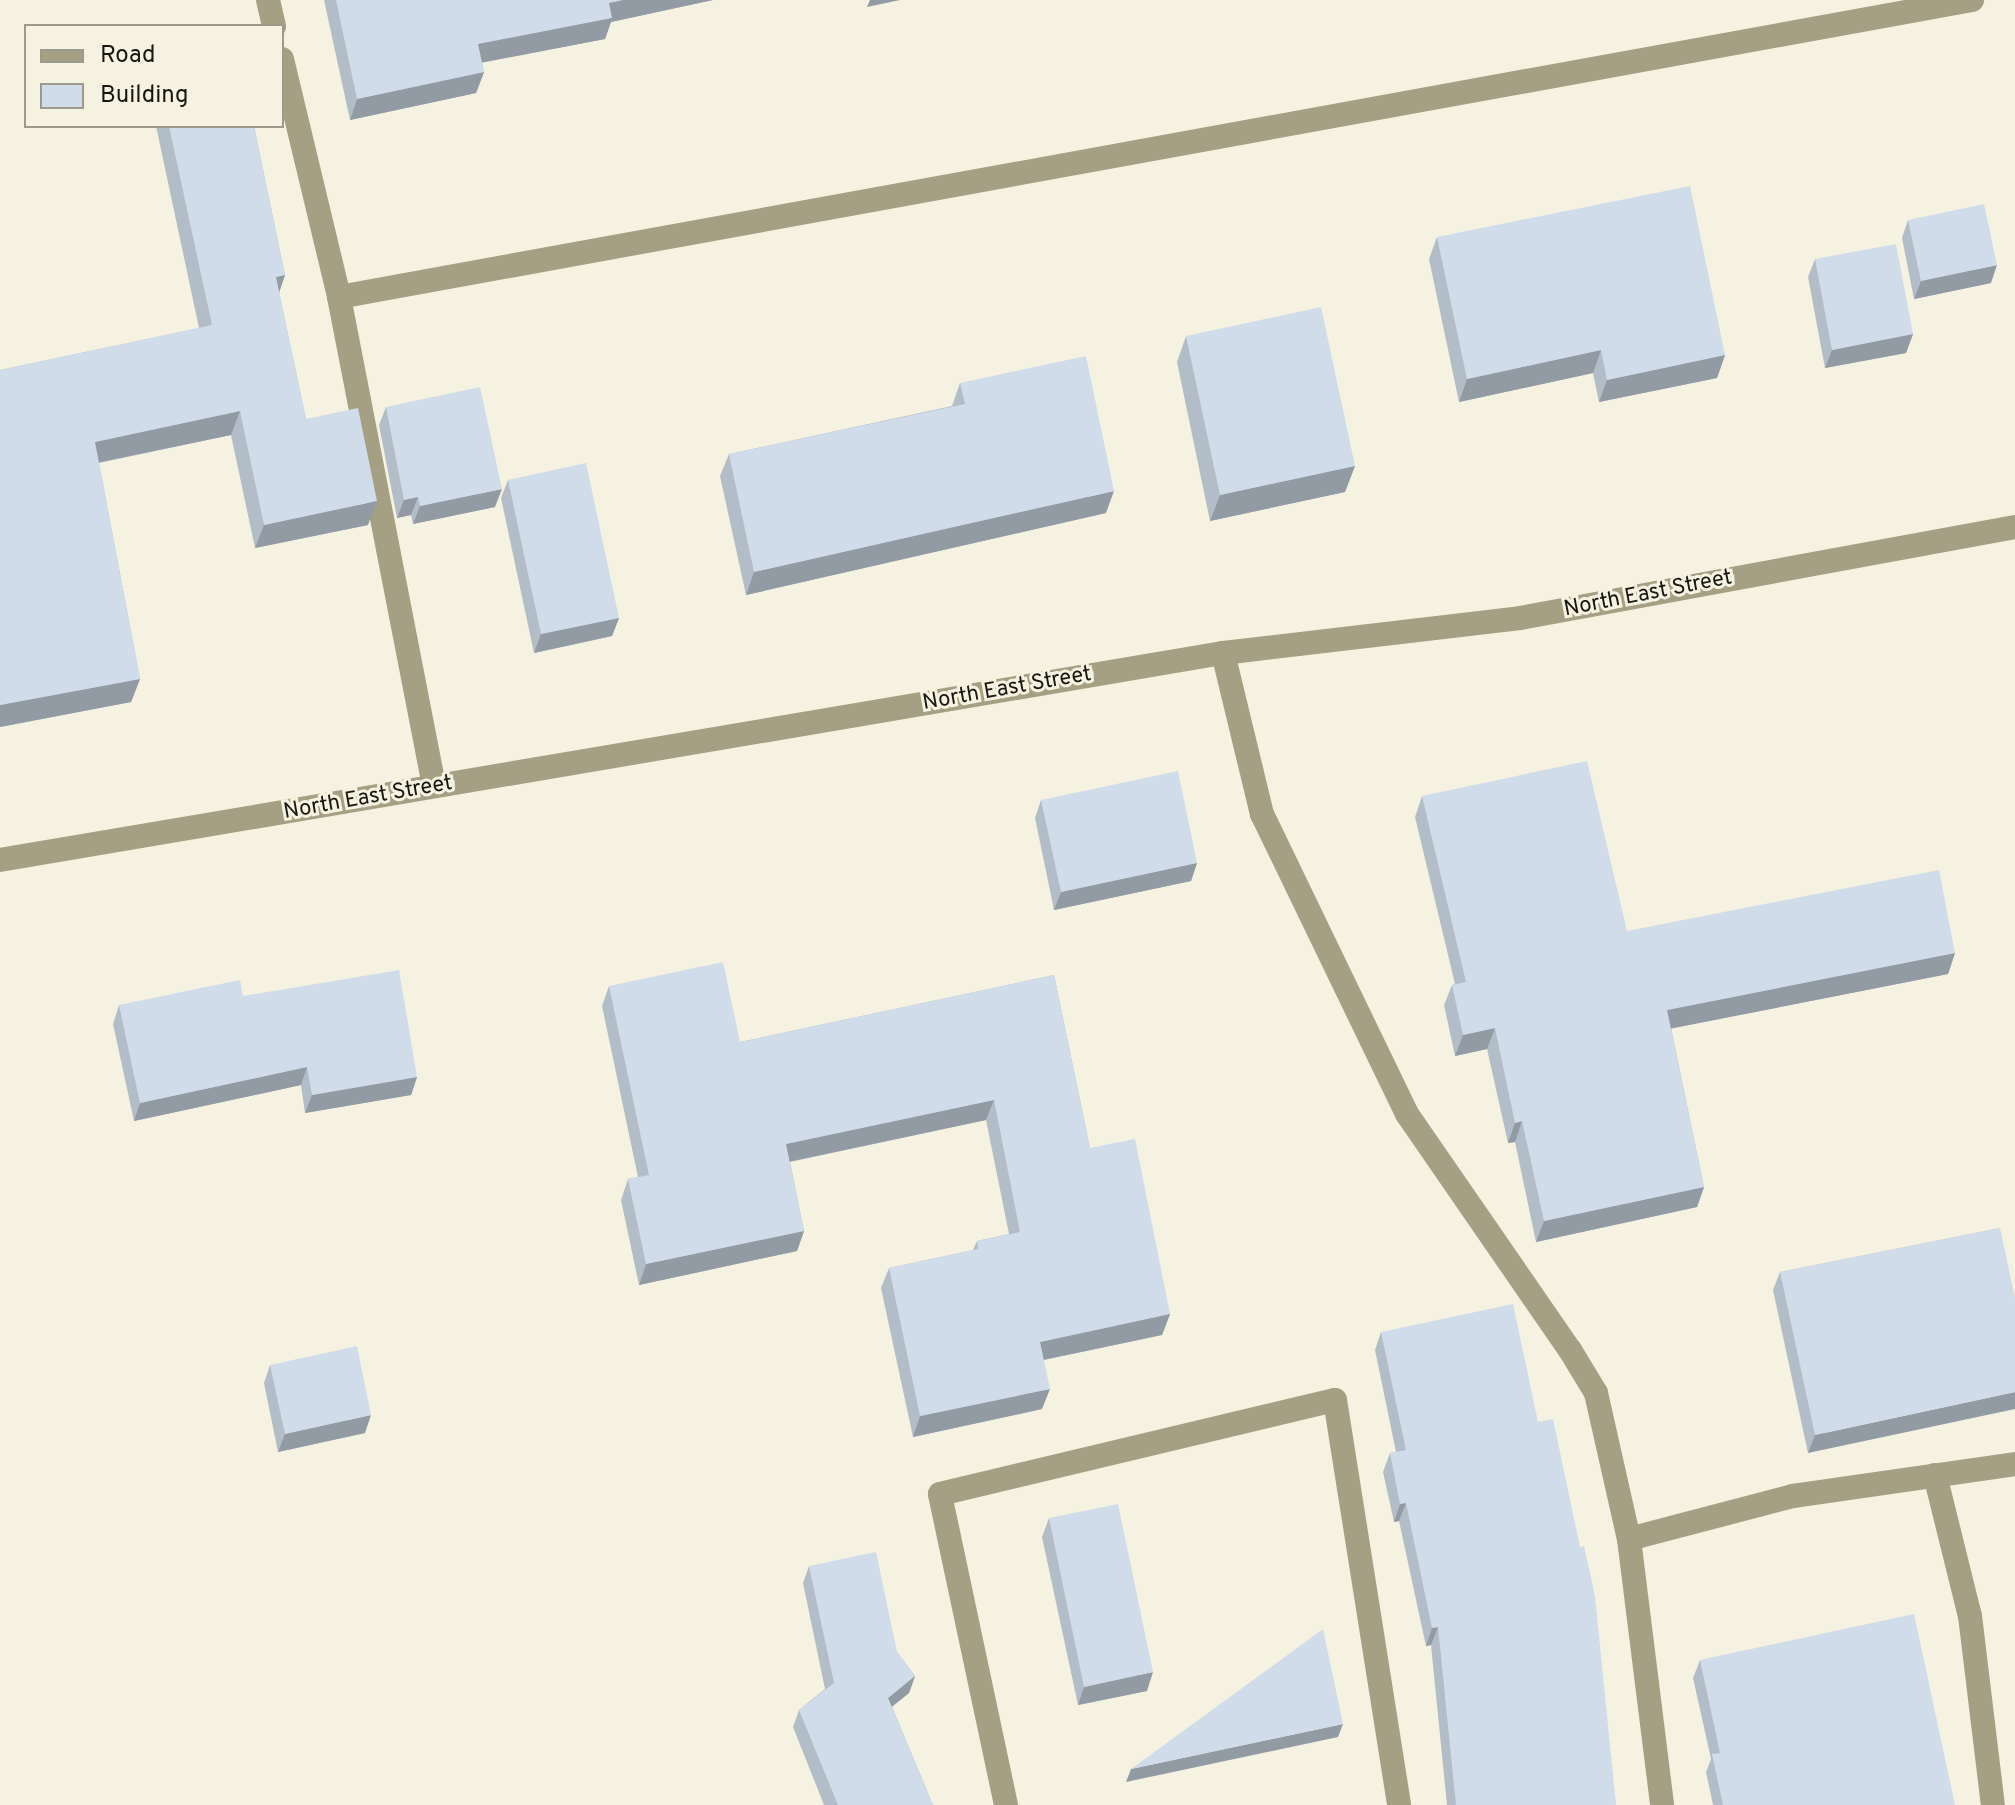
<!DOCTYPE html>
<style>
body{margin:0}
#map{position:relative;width:2015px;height:1805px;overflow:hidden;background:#f5f2e1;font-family:Overpass,sans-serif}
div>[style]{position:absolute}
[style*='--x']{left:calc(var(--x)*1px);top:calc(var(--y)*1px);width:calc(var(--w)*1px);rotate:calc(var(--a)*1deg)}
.lane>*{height:24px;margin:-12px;padding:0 12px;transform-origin:12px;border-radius:12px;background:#a5a084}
.street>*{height:24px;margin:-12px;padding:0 12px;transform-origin:12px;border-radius:12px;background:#a5a084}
.wall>*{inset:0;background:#b3bdc8}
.shaded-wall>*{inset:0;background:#929aa3}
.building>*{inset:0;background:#d0dce9}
span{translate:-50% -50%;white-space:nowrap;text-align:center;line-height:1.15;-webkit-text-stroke:6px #f5f2e1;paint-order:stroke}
.street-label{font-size:22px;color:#171610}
.legend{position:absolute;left:24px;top:24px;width:260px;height:104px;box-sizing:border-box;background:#f5f2e1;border:2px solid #9c9a8d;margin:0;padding:10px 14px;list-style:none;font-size:24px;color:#171610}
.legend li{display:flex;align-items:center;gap:16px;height:40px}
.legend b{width:40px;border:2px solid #9c9a8d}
</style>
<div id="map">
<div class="lane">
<div style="--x:268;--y:0;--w:27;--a:77"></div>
<div style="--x:282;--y:59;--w:245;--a:76.5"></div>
<div style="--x:339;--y:297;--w:1660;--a:-10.31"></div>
<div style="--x:339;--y:297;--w:498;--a:79"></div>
</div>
<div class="street">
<div style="--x:1223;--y:653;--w:166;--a:76.4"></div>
<div style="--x:1262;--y:814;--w:333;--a:64.2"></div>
<div style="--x:1407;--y:1114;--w:287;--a:55.4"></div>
<div style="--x:1570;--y:1350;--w:50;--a:58.8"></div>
<div style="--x:1596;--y:1393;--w:150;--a:77.3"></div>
<div style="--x:1629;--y:1539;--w:170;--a:-14.7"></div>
<div style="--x:1793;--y:1496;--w:224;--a:-8.2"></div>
<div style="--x:0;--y:860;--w:1240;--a:-9.61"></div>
<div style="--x:1223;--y:653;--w:299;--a:-6.7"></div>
<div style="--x:1520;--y:618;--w:503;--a:-10.42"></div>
<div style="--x:1935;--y:1475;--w:145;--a:76.1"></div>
<div style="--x:1970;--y:1616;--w:190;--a:83.1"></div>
<div style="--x:1629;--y:1539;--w:268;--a:82.9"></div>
<div style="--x:1006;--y:1805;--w:318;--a:-102"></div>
<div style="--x:940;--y:1494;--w:406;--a:-13.4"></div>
<div style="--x:1335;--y:1400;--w:410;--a:81"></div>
</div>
<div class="wall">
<div style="clip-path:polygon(324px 0,713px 0,611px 22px,605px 39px,482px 62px,484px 72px,476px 93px,350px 120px)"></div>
<div style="clip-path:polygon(156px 126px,254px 126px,285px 275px,279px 292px,306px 419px,368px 525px,255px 548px,231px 435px,99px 463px,140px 679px,131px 702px,0 727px,0 370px,199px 328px)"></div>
<div style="clip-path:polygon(1908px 220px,1991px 283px,1914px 299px,1902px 238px)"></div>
<div style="clip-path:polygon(1437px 237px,1725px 355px,1717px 378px,1599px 402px,1593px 373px,1459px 402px,1429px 259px)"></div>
<div style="clip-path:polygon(1815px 259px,1913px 334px,1906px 353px,1825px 368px,1808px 277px)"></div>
<div style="clip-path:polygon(1186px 336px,1355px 466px,1345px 492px,1210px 521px,1177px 362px)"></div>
<div style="clip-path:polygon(960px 383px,1106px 513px,746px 595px,720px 476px,729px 454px,952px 406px)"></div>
<div style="clip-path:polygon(386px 407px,495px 507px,413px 524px,411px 515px,397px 518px,379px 425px)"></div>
<div style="clip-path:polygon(508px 480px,619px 618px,612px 636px,534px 653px,501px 498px)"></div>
<div style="clip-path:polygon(1422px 796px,1627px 931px,1955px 953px,1948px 974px,1671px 1028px,1704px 1187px,1697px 1207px,1536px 1242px,1515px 1142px,1508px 1143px,1487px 1049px,1455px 1056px,1444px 1005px,1452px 985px,1455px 984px,1415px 817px)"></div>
<div style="clip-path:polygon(1041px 800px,1197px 863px,1191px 881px,1054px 910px,1035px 818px)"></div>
<div style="clip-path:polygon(1054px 975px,1090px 1148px,1170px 1314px,1162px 1335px,1044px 1360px,1042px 1409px,913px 1437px,881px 1288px,889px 1268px,973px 1250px,977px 1241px,1009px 1234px,986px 1120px,790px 1162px,804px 1231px,797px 1251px,639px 1285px,621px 1200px,628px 1179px,638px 1177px,602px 1006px,609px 986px,740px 1042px)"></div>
<div style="clip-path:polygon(243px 996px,417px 1077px,411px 1095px,305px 1113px,301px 1085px,134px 1121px,113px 1024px,119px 1005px)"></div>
<div style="clip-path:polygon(2000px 1228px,1808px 1453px,1773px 1290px,1780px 1272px)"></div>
<div style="clip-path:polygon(1381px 1332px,1616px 1805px,1447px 1805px,1431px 1645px,1426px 1646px,1399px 1521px,1394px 1522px,1383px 1472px,1390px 1453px,1396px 1452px,1375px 1350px)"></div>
<div style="clip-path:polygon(270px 1365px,365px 1433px,278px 1452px,264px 1383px)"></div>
<div style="clip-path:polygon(1049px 1518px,1147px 1691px,1078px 1705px,1042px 1537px)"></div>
<div style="clip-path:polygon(809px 1566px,897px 1652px,915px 1676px,909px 1693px,892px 1707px,933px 1805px,824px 1805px,793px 1727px,799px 1710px,825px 1689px,803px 1583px)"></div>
<div style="clip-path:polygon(1700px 1660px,1955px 1805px,1713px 1805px,1706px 1772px,1711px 1759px,1693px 1678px)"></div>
</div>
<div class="shaded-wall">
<div style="clip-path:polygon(623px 0,713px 0,611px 22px,605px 39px,470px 65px,478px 44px,609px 3px)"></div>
<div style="clip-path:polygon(870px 0,900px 0,867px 7px)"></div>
<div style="clip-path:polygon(484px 72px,476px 93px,350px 120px,357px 99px)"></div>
<div style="clip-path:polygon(1997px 265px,1991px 283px,1914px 299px,1921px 281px)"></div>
<div style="clip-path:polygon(285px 275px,277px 299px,276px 277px)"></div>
<div style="clip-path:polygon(1913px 334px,1906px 353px,1825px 368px,1832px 350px)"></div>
<div style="clip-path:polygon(1601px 350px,1593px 373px,1459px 402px,1467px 379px)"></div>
<div style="clip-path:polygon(1725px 355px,1717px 378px,1599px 402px,1607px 380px)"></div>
<div style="clip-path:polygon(240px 411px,231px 435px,86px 465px,95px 442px)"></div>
<div style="clip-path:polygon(1355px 466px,1345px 492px,1210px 521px,1220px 495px)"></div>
<div style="clip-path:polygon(502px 489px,495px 507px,413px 524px,420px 506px)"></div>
<div style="clip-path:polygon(1114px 491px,1106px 513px,746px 595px,754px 572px)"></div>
<div style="clip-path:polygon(418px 497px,411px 515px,397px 518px,404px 500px)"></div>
<div style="clip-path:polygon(377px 501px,368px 525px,255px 548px,264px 525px)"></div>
<div style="clip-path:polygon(619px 618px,612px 636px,534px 653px,541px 634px)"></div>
<div style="clip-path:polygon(140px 679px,131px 702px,0 727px,0 705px)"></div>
<div style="clip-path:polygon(1197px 863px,1191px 881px,1054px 910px,1061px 892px)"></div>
<div style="clip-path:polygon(1955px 953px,1948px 974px,1659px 1031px,1667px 1010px)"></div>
<div style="clip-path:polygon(1495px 1028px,1487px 1049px,1455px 1056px,1463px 1035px)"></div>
<div style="clip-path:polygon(307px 1067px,301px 1085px,134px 1121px,140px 1103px)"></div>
<div style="clip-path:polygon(417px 1077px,411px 1095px,305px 1113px,312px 1095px)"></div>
<div style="clip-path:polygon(994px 1100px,986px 1120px,778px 1164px,786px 1144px)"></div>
<div style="clip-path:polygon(1522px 1121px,1515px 1142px,1508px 1143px,1515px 1123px)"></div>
<div style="clip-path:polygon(1704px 1187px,1697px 1207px,1536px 1242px,1544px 1221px)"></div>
<div style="clip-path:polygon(804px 1231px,797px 1251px,639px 1285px,646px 1264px)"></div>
<div style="clip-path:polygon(1170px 1314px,1162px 1335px,1033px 1362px,1040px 1342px)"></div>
<div style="clip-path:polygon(1050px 1389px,1042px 1409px,913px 1437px,920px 1416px)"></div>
<div style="clip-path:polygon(2015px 1392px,2015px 1409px,1808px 1453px,1815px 1435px)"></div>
<div style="clip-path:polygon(371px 1415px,365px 1433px,278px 1452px,285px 1434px)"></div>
<div style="clip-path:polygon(1406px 1503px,1399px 1521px,1394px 1522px,1400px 1504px)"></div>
<div style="clip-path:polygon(1438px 1627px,1431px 1645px,1426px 1646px,1432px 1628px)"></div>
<div style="clip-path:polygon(1153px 1672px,1147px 1691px,1078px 1705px,1084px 1687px)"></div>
<div style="clip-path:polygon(915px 1676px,909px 1693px,881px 1715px,888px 1698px)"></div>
<div style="clip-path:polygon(1343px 1724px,1338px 1737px,1126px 1782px,1131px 1769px)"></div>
</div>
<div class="building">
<div style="clip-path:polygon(336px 0,623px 0,609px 3px,612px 18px,478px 44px,484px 72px,357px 99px)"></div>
<div style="clip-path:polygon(169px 126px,254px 126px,285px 275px,276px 277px,306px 419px,358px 408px,377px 501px,264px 525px,240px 411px,95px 442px,140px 679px,0 705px,0 370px,212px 325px)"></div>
<div style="clip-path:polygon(1690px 186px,1725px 355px,1607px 380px,1601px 350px,1467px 379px,1437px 237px)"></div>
<div style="clip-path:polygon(1984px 204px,1997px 265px,1921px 281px,1908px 220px)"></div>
<div style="clip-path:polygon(1896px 244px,1913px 334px,1832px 350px,1815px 259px)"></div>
<div style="clip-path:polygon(1321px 307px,1355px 466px,1220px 495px,1186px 336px)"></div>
<div style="clip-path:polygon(1086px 356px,1114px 491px,754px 572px,729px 454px,965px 404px,960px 383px)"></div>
<div style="clip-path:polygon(480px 387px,502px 489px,420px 506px,418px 497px,404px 500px,386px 407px)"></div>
<div style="clip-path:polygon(586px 463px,619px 618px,541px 634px,508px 480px)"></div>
<div style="clip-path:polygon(1587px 761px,1627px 931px,1939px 870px,1955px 953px,1667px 1010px,1704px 1187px,1544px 1221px,1522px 1121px,1515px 1123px,1495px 1028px,1463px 1035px,1452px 985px,1466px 982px,1422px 796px)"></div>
<div style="clip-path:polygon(1178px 771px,1197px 863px,1061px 892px,1041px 800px)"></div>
<div style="clip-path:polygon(723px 962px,740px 1042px,1054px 975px,1090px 1148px,1135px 1139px,1170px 1314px,1040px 1342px,1050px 1389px,920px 1416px,889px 1268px,978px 1249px,977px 1241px,1020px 1232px,994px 1100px,786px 1144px,804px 1231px,646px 1264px,628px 1179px,649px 1175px,609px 986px)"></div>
<div style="clip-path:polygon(399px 970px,417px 1077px,312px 1095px,307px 1067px,140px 1103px,119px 1005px,240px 980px,243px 996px)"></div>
<div style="clip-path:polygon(2000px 1228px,2015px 1298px,2015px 1392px,1815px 1435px,1780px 1272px)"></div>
<div style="clip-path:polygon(1513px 1304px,1538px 1422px,1553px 1419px,1580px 1547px,1584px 1546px,1595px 1596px,1616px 1805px,1456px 1805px,1438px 1627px,1432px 1628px,1406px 1503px,1400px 1504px,1390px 1453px,1406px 1450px,1381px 1332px)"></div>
<div style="clip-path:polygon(357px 1346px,371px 1415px,285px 1434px,270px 1365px)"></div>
<div style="clip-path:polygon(1118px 1504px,1153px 1672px,1084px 1687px,1049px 1518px)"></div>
<div style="clip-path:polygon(876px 1552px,897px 1652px,915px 1676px,888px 1698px,933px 1805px,838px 1805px,799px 1710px,834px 1683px,809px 1566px)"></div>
<div style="clip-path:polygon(1914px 1614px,1955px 1805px,1723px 1805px,1712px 1754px,1720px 1753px,1700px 1660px)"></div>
<div style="clip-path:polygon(1323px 1629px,1343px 1724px,1131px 1769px)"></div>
</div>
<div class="street-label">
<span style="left:1648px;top:594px;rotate:-11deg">North East Street</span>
<span style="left:1007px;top:689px;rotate:-10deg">North East Street</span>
<span style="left:368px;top:798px;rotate:-10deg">North East Street</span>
</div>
<ul class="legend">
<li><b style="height:10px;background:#a5a084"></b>Road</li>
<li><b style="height:22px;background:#d0dce9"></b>Building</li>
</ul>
</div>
